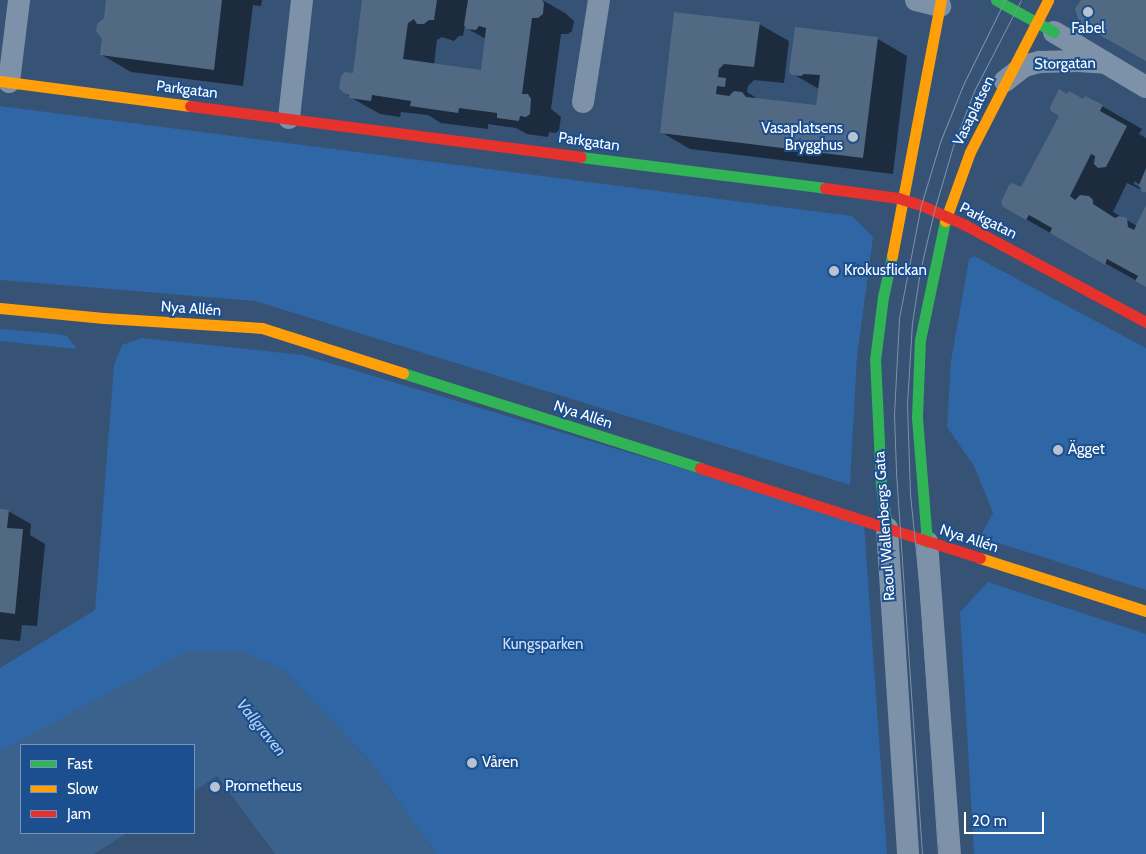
<!DOCTYPE html>
<meta charset="utf-8">
<style>
body{margin:0}
#map{position:relative;width:1146px;height:854px;overflow:hidden;background:#365274;font-family:Cabin,sans-serif}
div>[style]{position:absolute}
[style*='--x']{left:calc(var(--x)*1px);top:calc(var(--y)*1px);width:calc(var(--w)*1px);rotate:calc(var(--a)*1deg)}
.green>*{inset:0;background:#2f66a5}
.water>*{inset:0;background:#3b618d}
.shadow>*{inset:0;background:#0007}
.building>*{inset:0;background:#526984}
.street>*{height:22px;margin:-11px;padding:0 11px;transform-origin:11px;border-radius:11px;background:#7d92a8}
.fast>*{height:11px;margin:-5.5px;padding:0 5.5px;transform-origin:5.5px;border-radius:5.5px;background:#30b455}
.slow>*{height:11px;margin:-5.5px;padding:0 5.5px;transform-origin:5.5px;border-radius:5.5px;background:#ff9f0a}
.jam>*{height:11px;margin:-5.5px;padding:0 5.5px;transform-origin:5.5px;border-radius:5.5px;background:#e5322d}
.tram>*{height:1px;margin:-0.5px;padding:0 0.5px;transform-origin:0.5px;border-radius:0.5px;background:#7e92a7}
.dots>*{width:14px;height:14px;translate:-50% -50%;box-sizing:border-box;border:2px solid #1b4f8f;border-radius:50%}
span{translate:-50% -50%;white-space:nowrap;text-align:center;line-height:1.15;-webkit-text-stroke:4px #1b4f8f;paint-order:stroke}
.poi-label{font-size:15px;color:#fff}
.right{translate:-100% -50%;text-align:right}
.left{translate:0 -50%;text-align:left}
.street-label{font-size:15px;color:#fff}
.park-label{font-size:15px;color:#cfe3fa}
.water-label{font-size:16px;color:#b5d3f5;font-style:italic}
.legend{position:absolute;left:20px;top:744px;width:175px;height:90px;box-sizing:border-box;background:#1b4f8f;border:1px solid #7695bc;margin:0;padding:6px 9px;list-style:none;font-size:15px;color:#fff}
.legend li{display:flex;align-items:center;gap:10px;height:25px}
.legend b{width:25px;border:1px solid #7695bc}
.scale{position:absolute;left:964px;top:812px;width:80px;height:22px;box-sizing:border-box;border:2px solid #fff;border-top:0;padding-left:6px;font-size:15px;line-height:18px;white-space:nowrap;color:#fff;-webkit-text-stroke:4px #1b4f8f;paint-order:stroke}
</style>
<div id="map">
<div class="green">
<div style="clip-path:polygon(0 106px,852px 216px,873px 237px,857px 357px,850px 485px,255px 301px,0 280px)"></div>
<div style="clip-path:polygon(974px 256px,1146px 348px,1146px 590px,980px 537px,993px 513px,974px 466px,947px 427px,951px 361px,969px 259px)"></div>
<div style="clip-path:polygon(0 329px,57px 334px,67px 336px,77px 349px,0 341px)"></div>
<div style="clip-path:polygon(142px 338px,303px 355px,864px 523px,887px 854px,436px 854px,370px 761px,284px 671px,242px 651px,0 751px,0 668px,95px 610px,114px 365px,122px 345px)"></div>
<div style="clip-path:polygon(988px 582px,1146px 634px,1146px 854px,974px 854px,960px 612px)"></div>
</div>
<div class="water">
<div style="clip-path:polygon(187px 651px,242px 651px,284px 671px,370px 761px,436px 854px,275px 854px,217px 776px,194px 791px,194px 745px,21px 745px,21px 833px,127px 833px,94px 854px,0 854px,0 751px)"></div>
</div>
<div class="shadow">
<div style="clip-path:polygon(108px 0,262px 0,261px 6px,253px 5px,243px 86px,131px 72px,102px 55px)"></div>
<div style="clip-path:polygon(evenodd,363px 0,542px 0,565px 13px,574px 21px,572px 31px,568px 34px,561px 34px,551px 109px,561px 117px,559px 130px,556px 133px,549px 132px,548px 137px,527px 134px,516px 128px,488px 124px,488px 129px,441px 123px,428px 115px,401px 112px,400px 117px,380px 114px,350px 97px,344px 92px,354px 74px,363px 0,465px 24px,468px 29px,486px 39px,482px 71px,434px 65px,437px 40px,442px 37px,454px 41px,459px 36px,463px 36px,465px 24px)"></div>
<div style="clip-path:polygon(759px 24px,789px 41px,784px 83px,754px 80px,748px 86px,747px 92px,755px 97px,755px 100px,817px 107px,819px 89px,793px 74px,878px 39px,907px 56px,893px 174px,690px 149px,661px 132px)"></div>
<div style="clip-path:polygon(evenodd,1086px 97px,1142px 129px,1139px 134px,1146px 138px,1146px 192px,1127px 183px,1113px 212px,1137px 226px,1146px 207px,1146px 286px,1004px 207px,1021px 189px,1086px 97px,1134px 181px,1145px 188px,1144px 190px,1134px 184px,1134px 181px)"></div>
<div style="clip-path:polygon(0 510px,8px 511px,31px 524px,30px 535px,45px 544px,37px 626px,22px 625px,20px 641px,0 639px)"></div>
</div>
<div class="building">
<div style="clip-path:polygon(106px 0,222px 0,214px 70px,100px 55px,102px 39px,96px 31px,97px 24px,104px 18px)"></div>
<div style="clip-path:polygon(362px 0,437px 0,434px 20px,429px 20px,424px 24px,417px 24px,414px 19px,408px 23px,403px 59px,481px 70px,486px 28px,479px 26px,476px 30px,467px 29px,464px 25px,468px 0,542px 0,544px 3px,543px 14px,538px 18px,532px 18px,522px 94px,528px 94px,531px 99px,530px 114px,526px 117px,520px 116px,519px 121px,497px 118px,497px 113px,459px 108px,458px 113px,410px 106px,411px 101px,372px 95px,371px 101px,349px 98px,349px 95px,344px 93px,339px 88px,341px 76px,345px 72px,353px 73px)"></div>
<div style="clip-path:polygon(1081px 0,1146px 0,1146px 61px,1080px 24px,1075px 9px)"></div>
<div style="clip-path:polygon(674px 12px,760px 22px,754px 67px,724px 64px,719px 69px,718px 77px,726px 78px,725px 87px,717px 86px,716px 94px,729px 96px,734px 91px,742px 92px,746px 97px,816px 105px,820px 75px,804px 74px,801px 76px,792px 75px,789px 72px,795px 27px,878px 37px,863px 158px,660px 133px)"></div>
<div style="clip-path:polygon(1059px 89px,1067px 94px,1069px 91px,1083px 99px,1085px 96px,1103px 105px,1100px 111px,1127px 126px,1106px 167px,1098px 168px,1094px 164px,1095px 156px,1091px 154px,1070px 196px,1075px 200px,1080px 195px,1089px 196px,1093px 200px,1093px 204px,1115px 218px,1119px 216px,1127px 218px,1128px 227px,1134px 230px,1146px 205px,1146px 287px,1135px 281px,1138px 276px,1107px 259px,1105px 265px,1050px 233px,1052px 228px,1029px 215px,1026px 220px,1003px 207px,1001px 202px,1009px 185px,1012px 183px,1021px 187px,1059px 116px,1051px 111px,1050px 107px)"></div>
<div style="clip-path:polygon(1146px 168px,1146px 192px,1142px 192px,1139px 185px)"></div>
<div style="clip-path:polygon(0 509px,9px 510px,7px 528px,23px 529px,15px 614px,0 612px)"></div>
</div>
<div class="street">
<div style="--x:916;--y:0;--w:25;--a:14"></div>
<div style="--x:1054;--y:32;--w:107;--a:30.9"></div>
<div style="--x:1005;--y:81;--w:24;--a:-38"></div>
<div style="--x:1024;--y:66;--w:16;--a:-15"></div>
<div style="--x:1039;--y:62;--w:40;--a:-1.4"></div>
<div style="--x:1079;--y:61;--w:26;--a:4"></div>
<div style="--x:9;--y:82;--w:83;--a:-83"></div>
<div style="--x:583;--y:102;--w:103;--a:-81.1"></div>
<div style="--x:289;--y:118;--w:119;--a:-83.7"></div>
<div style="--x:887;--y:528;--w:327;--a:86.3"></div>
<div style="--x:927;--y:542;--w:313;--a:85.8"></div>
</div>
<div class="fast">
<div style="--x:996;--y:0;--w:66;--a:28.9"></div>
<div style="--x:581;--y:157;--w:246;--a:7.2"></div>
<div style="--x:403;--y:373;--w:312;--a:17.7"></div>
<div style="--x:887;--y:528;--w:43;--a:-97.9"></div>
<div style="--x:881;--y:485;--w:125;--a:-92.7"></div>
<div style="--x:875;--y:360;--w:64;--a:-82.8"></div>
<div style="--x:883;--y:297;--w:42;--a:-77.6"></div>
<div style="--x:927;--y:542;--w:125;--a:-94.6"></div>
<div style="--x:917;--y:417;--w:77;--a:-87.8"></div>
<div style="--x:920;--y:340;--w:122;--a:-78.1"></div>
</div>
<div class="slow">
<div style="--x:0;--y:81;--w:192;--a:7.5"></div>
<div style="--x:945;--y:221;--w:73;--a:-70.1"></div>
<div style="--x:970;--y:152;--w:171;--a:-62.8"></div>
<div style="--x:892;--y:256;--w:261;--a:-79.2"></div>
<div style="--x:0;--y:308;--w:104;--a:5.5"></div>
<div style="--x:104;--y:318;--w:158;--a:3.6"></div>
<div style="--x:262;--y:328;--w:148;--a:17.7"></div>
<div style="--x:980;--y:558;--w:174;--a:17.7"></div>
</div>
<div class="jam">
<div style="--x:190;--y:106;--w:394;--a:7.4"></div>
<div style="--x:825;--y:188;--w:74;--a:7.8"></div>
<div style="--x:898;--y:198;--w:24;--a:17"></div>
<div style="--x:921;--y:205;--w:48;--a:24.4"></div>
<div style="--x:965;--y:225;--w:205;--a:28.2"></div>
<div style="--x:700;--y:468;--w:294;--a:17.8"></div>
</div>
<div class="tram">
<div style="--x:922;--y:854;--w:384;--a:-93.9"></div>
<div style="--x:896;--y:471;--w:57;--a:-92"></div>
<div style="--x:894;--y:414;--w:96;--a:-87"></div>
<div style="--x:899;--y:318;--w:115;--a:-79"></div>
<div style="--x:921;--y:205;--w:66;--a:-73.2"></div>
<div style="--x:940;--y:142;--w:61;--a:-68"></div>
<div style="--x:963;--y:85;--w:95;--a:-63.7"></div>
<div style="--x:938;--y:854;--w:264;--a:-93.9"></div>
<div style="--x:920;--y:591;--w:98;--a:-95.9"></div>
<div style="--x:910;--y:494;--w:90;--a:-91.9"></div>
<div style="--x:907;--y:404;--w:81;--a:-86.5"></div>
<div style="--x:912;--y:323;--w:53;--a:-81.3"></div>
<div style="--x:920;--y:271;--w:62;--a:-76.9"></div>
<div style="--x:934;--y:211;--w:68;--a:-73.7"></div>
<div style="--x:953;--y:146;--w:59;--a:-69.1"></div>
<div style="--x:974;--y:91;--w:102;--a:-62.7"></div>
</div>
<div class="dots">
<div style="left:1088px;top:12px;background:#b9c2ce"></div>
<div style="left:853px;top:137px;background:#b9c2ce"></div>
<div style="left:834px;top:271px;background:#b9c2ce"></div>
<div style="left:1058px;top:450px;background:#b9c2ce"></div>
<div style="left:472px;top:763px;background:#b9c2ce"></div>
<div style="left:215px;top:787px;background:#b9c2ce"></div>
</div>
<div class="poi-label">
<span style="left:1088px;top:29px">Fabel</span>
<span class="right" style="left:843px;top:137px">Vasaplatsens<br>Brygghus</span>
<span class="left" style="left:844px;top:271px">Krokusflickan</span>
<span class="left" style="left:1068px;top:450px">Ägget</span>
<span class="left" style="left:482px;top:763px">Våren</span>
<span class="left" style="left:225px;top:787px">Prometheus</span>
</div>
<div class="street-label">
<span style="left:1065px;top:64px;rotate:-1deg">Storgatan</span>
<span style="left:187px;top:90px;rotate:7deg">Parkgatan</span>
<span style="left:974px;top:111px;rotate:-64deg">Vasaplatsen</span>
<span style="left:589px;top:142px;rotate:8deg">Parkgatan</span>
<span style="left:988px;top:221px;rotate:27deg">Parkgatan</span>
<span style="left:191px;top:309px;rotate:4deg">Nya Allén</span>
<span style="left:583px;top:415px;rotate:18deg">Nya Allén</span>
<span style="left:885px;top:526px;rotate:-94deg">Raoul Wallenbergs Gata</span>
<span style="left:969px;top:539px;rotate:18deg">Nya Allén</span>
</div>
<div class="park-label">
<span style="left:543px;top:645px">Kungsparken</span>
</div>
<div class="water-label">
<span style="left:261px;top:728px;rotate:51deg">Vallgraven</span>
</div>
<ul class="legend">
<li><b style="height:6px;background:#30b455"></b>Fast</li>
<li><b style="height:6px;background:#ff9f0a"></b>Slow</li>
<li><b style="height:6px;background:#e5322d"></b>Jam</li>
</ul>
<div class="scale">20 m</div>
</div>
